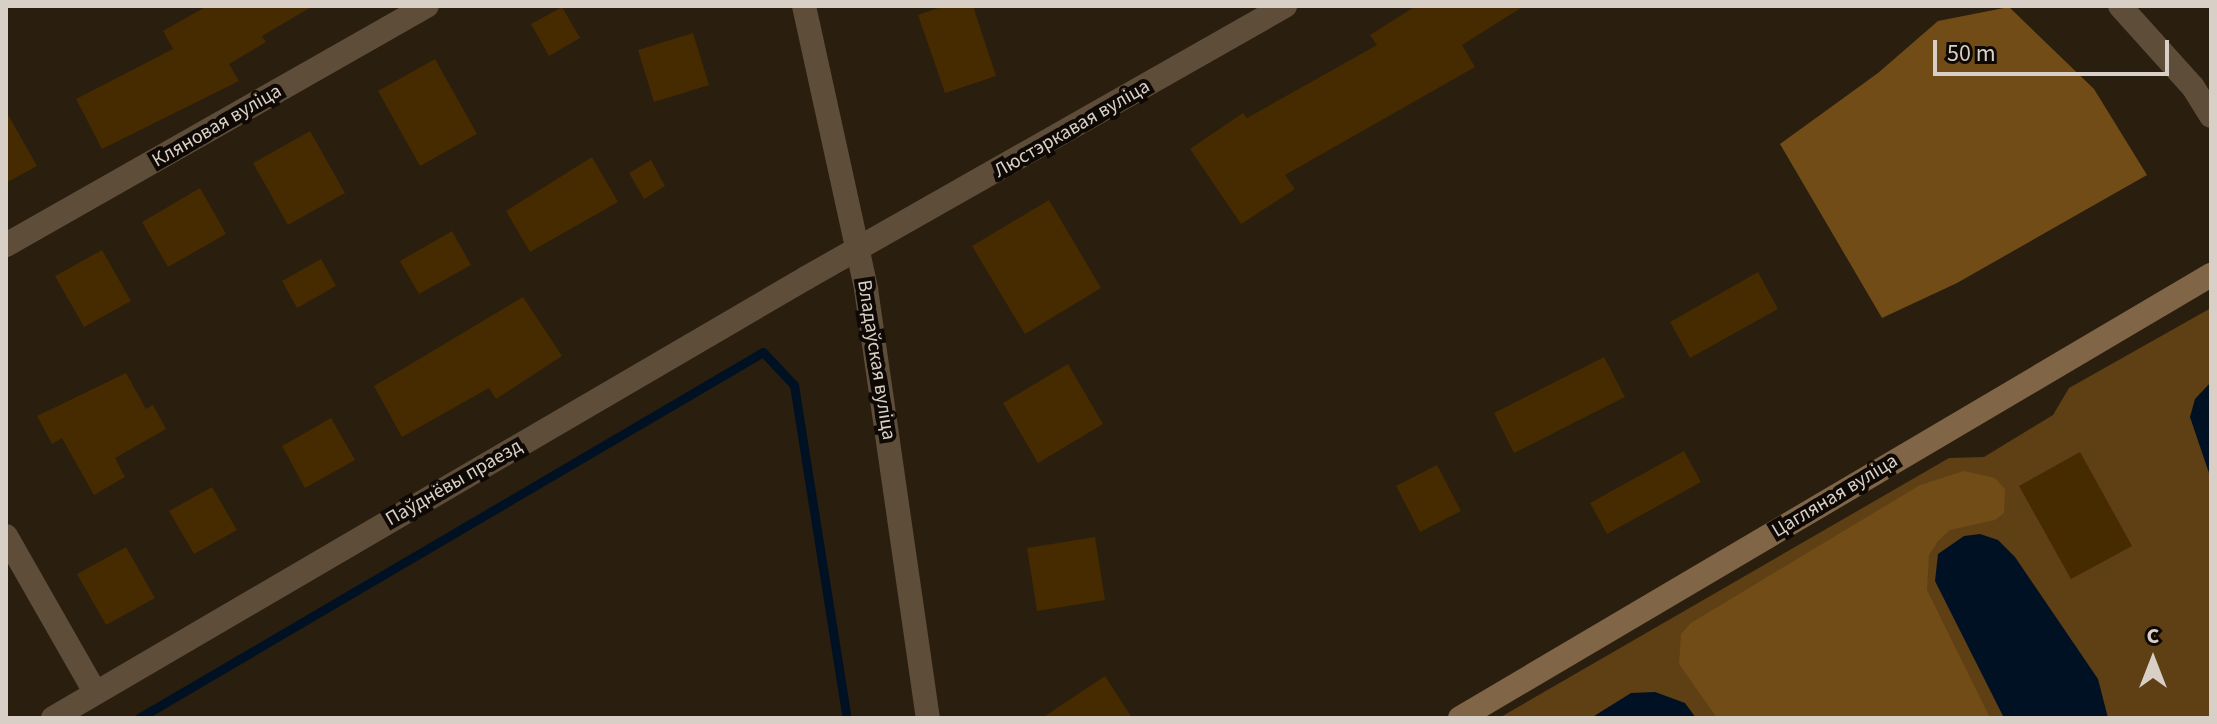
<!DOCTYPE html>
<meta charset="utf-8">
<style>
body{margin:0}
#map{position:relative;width:2217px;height:724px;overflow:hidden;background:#2a1e0f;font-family:"Source Sans 3",sans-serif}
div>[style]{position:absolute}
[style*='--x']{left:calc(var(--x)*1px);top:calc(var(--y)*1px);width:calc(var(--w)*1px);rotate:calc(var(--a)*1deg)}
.green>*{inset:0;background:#5f3f14}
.forest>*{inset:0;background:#724c17}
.water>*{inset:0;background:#001123}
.stream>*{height:9px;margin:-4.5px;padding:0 4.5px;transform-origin:4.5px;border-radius:4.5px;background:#001123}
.building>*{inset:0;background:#462a00}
.street>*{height:24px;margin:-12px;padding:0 12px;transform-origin:12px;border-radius:12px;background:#5e4d39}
.secondary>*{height:24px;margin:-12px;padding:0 12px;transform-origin:12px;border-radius:12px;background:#806546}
span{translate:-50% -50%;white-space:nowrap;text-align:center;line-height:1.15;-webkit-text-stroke:8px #0e0904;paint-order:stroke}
.street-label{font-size:20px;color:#d8d0c6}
.frame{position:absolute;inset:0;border:8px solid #d8d0c6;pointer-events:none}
.north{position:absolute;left:2113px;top:620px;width:80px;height:80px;-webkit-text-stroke:6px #0e0904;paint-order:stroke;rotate:0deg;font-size:22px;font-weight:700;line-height:32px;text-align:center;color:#d8d0c6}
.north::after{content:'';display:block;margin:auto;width:28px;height:36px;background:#d8d0c6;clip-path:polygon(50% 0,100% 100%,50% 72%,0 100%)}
.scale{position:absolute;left:1933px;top:40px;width:236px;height:36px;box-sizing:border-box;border:4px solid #d8d0c6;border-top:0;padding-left:10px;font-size:24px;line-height:28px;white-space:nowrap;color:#d8d0c6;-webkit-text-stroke:6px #0e0904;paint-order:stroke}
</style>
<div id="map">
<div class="green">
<div style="clip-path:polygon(2211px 308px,2211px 718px,1499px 718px,1949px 458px,1984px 457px,2053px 415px,2069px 388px)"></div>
</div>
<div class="forest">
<div style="clip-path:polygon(2009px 7px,2094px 89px,2147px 175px,1957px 283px,1882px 318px,1780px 144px,1878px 73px,1938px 21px)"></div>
<div style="clip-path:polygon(1964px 471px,1995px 478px,2005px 489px,2004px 513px,1995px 520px,1950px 530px,1938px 541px,1929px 555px,1927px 590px,1990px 718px,1717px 718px,1679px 664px,1681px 634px,1691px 623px,1920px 485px)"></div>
</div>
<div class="water">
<div style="clip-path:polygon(2211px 382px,2211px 479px,2190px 417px,2195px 399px)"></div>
<div style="clip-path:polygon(1980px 534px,1998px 540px,2015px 557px,2098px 679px,2108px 718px,2004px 718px,1935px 581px,1938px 554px,1964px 536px)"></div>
<div style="clip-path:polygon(1655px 692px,1685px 703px,1696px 718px,1591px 718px,1631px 693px)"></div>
</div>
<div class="stream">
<div style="--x:139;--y:718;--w:723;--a:-30.39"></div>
<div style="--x:763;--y:352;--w:45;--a:46.8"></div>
<div style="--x:794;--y:385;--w:337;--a:81"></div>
</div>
<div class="building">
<div style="clip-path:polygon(207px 6px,313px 6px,262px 36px,266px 42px,229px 64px,239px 81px,102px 149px,76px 99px,173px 49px,163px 31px)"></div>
<div style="clip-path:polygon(944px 6px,973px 6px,996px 76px,945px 93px,918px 15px)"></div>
<div style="clip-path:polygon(1416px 6px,1524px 6px,1462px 45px,1475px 67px,1285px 175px,1295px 189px,1241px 224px,1190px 149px,1243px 113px,1247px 118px,1377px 45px,1370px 35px)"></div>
<div style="clip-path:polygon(562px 7px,580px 38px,549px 56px,531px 24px)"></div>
<div style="clip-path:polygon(693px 33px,709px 85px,654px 102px,638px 50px)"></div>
<div style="clip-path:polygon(435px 59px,477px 134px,420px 166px,378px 91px)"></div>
<div style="clip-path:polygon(6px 111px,37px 166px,6px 183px)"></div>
<div style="clip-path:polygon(310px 131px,345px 193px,288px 225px,253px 163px)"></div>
<div style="clip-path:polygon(592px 157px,618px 202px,530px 252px,506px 211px)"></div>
<div style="clip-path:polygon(651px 160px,665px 186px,644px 199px,629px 173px)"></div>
<div style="clip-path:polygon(200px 188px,226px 234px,168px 267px,142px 222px)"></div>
<div style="clip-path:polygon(1049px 200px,1101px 288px,1025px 334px,972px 246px)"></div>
<div style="clip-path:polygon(452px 231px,471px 265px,419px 294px,400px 261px)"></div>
<div style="clip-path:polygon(102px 250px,131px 301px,84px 327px,55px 276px)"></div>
<div style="clip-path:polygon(321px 259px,336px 286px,297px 308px,282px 281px)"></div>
<div style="clip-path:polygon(1758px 272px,1778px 309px,1690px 358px,1670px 322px)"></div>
<div style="clip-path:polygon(523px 297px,562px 356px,496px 399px,489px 388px,402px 437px,374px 386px)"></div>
<div style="clip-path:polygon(1604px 357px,1625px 397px,1514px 453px,1494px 413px)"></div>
<div style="clip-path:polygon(1068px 364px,1103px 424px,1038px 463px,1003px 403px)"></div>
<div style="clip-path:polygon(126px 373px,146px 409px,153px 405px,166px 429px,115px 458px,125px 477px,94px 495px,62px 438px,52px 444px,37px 416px)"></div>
<div style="clip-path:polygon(331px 418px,355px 460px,305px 488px,282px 446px)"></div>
<div style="clip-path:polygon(1684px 451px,1701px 482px,1607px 534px,1590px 503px)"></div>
<div style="clip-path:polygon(2080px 452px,2132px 546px,2071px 579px,2019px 486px)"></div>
<div style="clip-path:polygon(1437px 465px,1461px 511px,1420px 532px,1396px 486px)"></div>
<div style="clip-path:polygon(212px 487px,237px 530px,194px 554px,169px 511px)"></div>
<div style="clip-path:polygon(1095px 537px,1105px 600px,1037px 611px,1027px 548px)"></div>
<div style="clip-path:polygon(126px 547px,155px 598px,106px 625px,77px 574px)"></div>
<div style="clip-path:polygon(1105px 676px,1132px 718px,1042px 718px)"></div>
</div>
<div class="street">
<div style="--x:804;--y:6;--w:290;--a:77.6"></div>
<div style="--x:866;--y:289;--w:433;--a:81.8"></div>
<div style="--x:2120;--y:6;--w:109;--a:48"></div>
<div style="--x:2193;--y:87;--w:34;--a:58"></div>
<div style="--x:6;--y:245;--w:484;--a:-29.6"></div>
<div style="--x:6;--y:536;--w:180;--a:60.3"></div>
<div style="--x:53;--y:718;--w:872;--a:-30.3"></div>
<div style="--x:806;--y:278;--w:551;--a:-29.59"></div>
</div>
<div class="secondary">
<div style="--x:1460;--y:718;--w:872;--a:-30.54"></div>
</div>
<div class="street-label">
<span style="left:217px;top:126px;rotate:-30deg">Кляновая вуліца</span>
<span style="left:1072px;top:129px;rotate:-30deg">Люстэркавая вуліца</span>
<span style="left:876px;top:360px;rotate:81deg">Владаўская вуліца</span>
<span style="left:454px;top:483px;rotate:-30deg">Паўднёвы праезд</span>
<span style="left:1835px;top:496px;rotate:-31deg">Цагляная вуліца</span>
</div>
<div class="frame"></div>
<div class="north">С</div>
<div class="scale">50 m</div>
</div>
